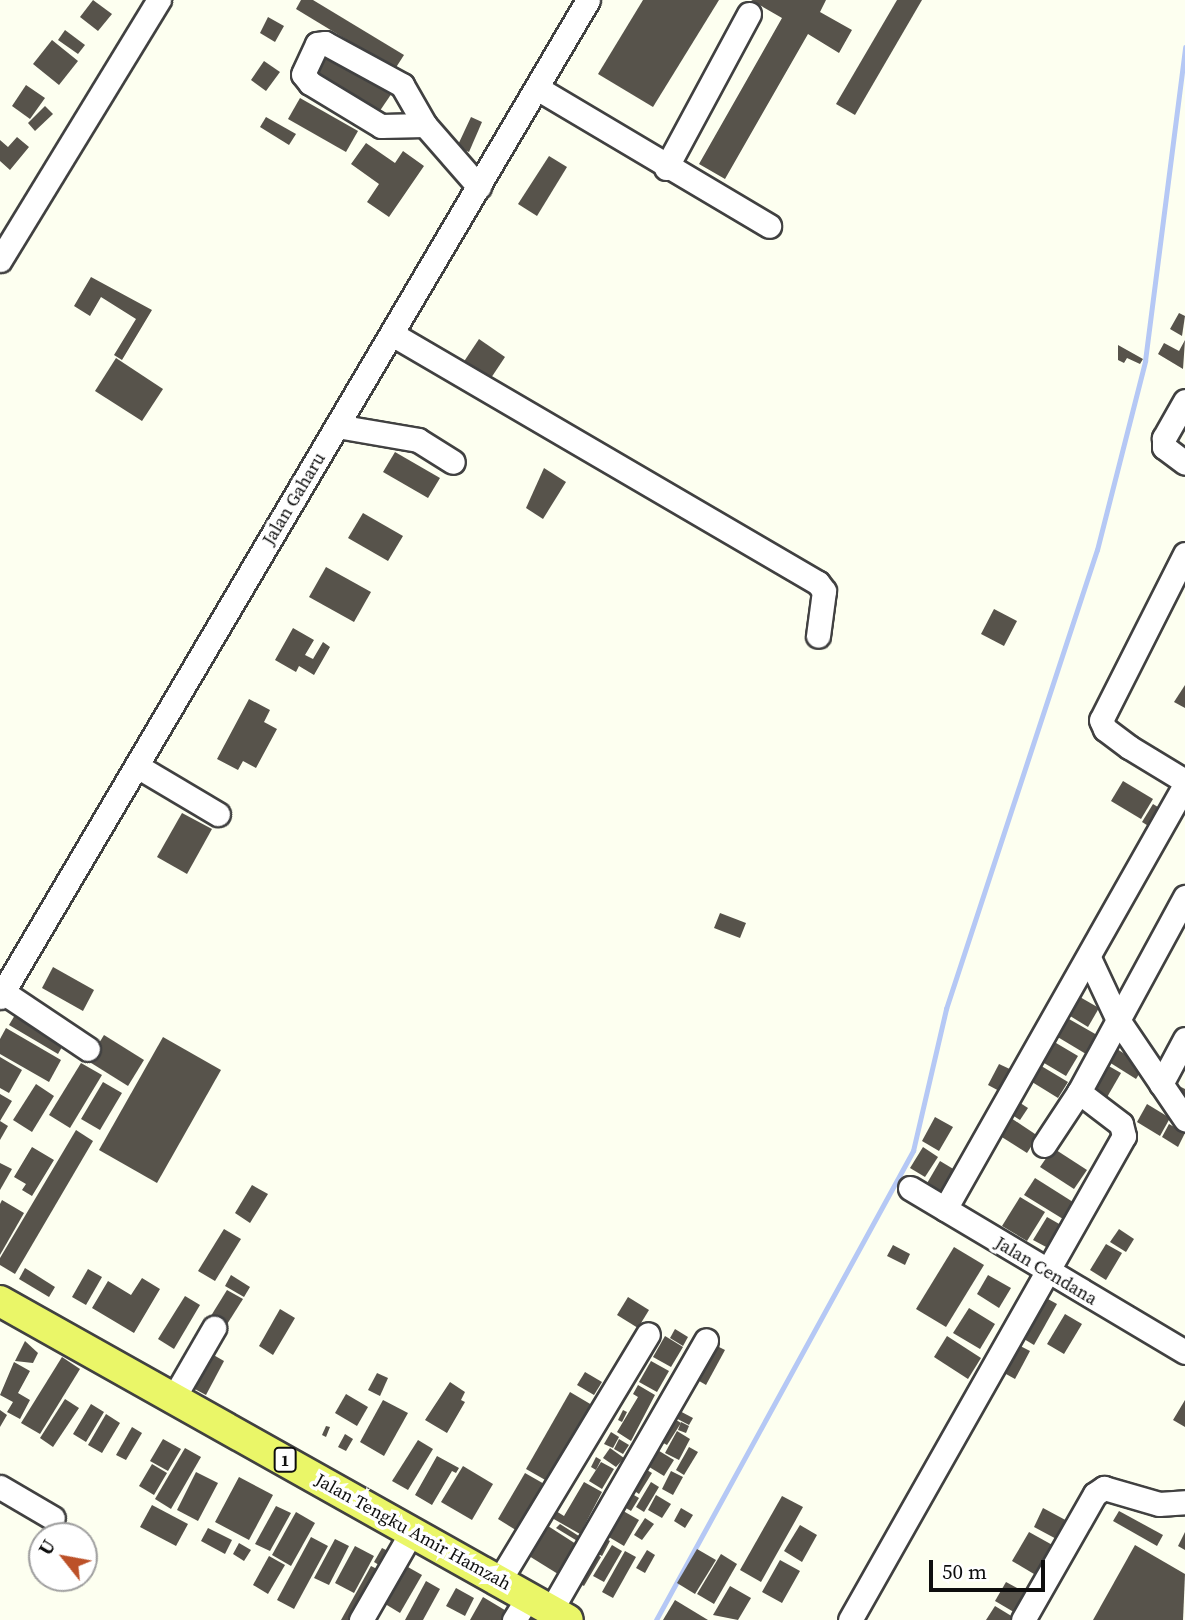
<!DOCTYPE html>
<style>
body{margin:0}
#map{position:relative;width:1185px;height:1620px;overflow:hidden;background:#fdfff0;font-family:"Source Serif 4",serif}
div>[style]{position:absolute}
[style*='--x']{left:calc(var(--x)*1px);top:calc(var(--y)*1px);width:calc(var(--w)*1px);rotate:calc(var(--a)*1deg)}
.stream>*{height:4.5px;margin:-2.25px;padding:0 2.25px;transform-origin:2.25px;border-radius:2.25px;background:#b5c8f5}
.building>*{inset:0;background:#57534b}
.roads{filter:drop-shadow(2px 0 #414141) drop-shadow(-2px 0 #414141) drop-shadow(0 2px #414141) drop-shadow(0 -2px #414141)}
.minor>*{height:23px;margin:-11.5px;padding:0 11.5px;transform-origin:11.5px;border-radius:11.5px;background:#fff}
.major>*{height:30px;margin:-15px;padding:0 15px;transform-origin:15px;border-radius:15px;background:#eaf668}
span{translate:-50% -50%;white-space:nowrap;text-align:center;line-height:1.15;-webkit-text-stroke:7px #fff;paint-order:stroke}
.shield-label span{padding:2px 5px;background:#fff;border:2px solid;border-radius:5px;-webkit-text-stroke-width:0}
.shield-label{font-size:16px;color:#0e0e0e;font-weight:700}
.street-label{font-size:18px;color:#0e0e0e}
.north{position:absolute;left:28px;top:1522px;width:70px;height:70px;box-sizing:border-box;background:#fff;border:2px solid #9f9f9f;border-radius:50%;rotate:301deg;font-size:19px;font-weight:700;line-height:28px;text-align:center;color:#0e0e0e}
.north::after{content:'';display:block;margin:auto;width:24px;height:32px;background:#bc5128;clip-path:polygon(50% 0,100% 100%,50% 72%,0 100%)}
.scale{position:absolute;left:929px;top:1560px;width:116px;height:32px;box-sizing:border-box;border:4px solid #0e0e0e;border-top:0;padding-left:9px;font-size:21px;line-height:24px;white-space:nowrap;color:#0e0e0e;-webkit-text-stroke:5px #fff;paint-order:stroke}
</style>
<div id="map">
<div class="stream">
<div style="--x:656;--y:1620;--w:535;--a:-61.28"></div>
<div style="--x:913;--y:1151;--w:146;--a:-76.9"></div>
<div style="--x:946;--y:1009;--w:483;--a:-71.8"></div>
<div style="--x:1097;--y:550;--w:195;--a:-75.7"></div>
<div style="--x:1145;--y:361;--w:316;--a:-82.7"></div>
</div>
<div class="building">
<div style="clip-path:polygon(93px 0,112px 14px,98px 31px,80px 17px)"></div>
<div style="clip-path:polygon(301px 0,313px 0,404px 55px,395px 69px,296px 9px)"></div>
<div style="clip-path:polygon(643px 0,719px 0,653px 107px,598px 74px)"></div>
<div style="clip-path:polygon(751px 0,826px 0,820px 12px,852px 30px,839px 53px,808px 34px,725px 179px,699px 164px,782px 18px)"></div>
<div style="clip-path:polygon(897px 0,922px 0,855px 115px,836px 104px)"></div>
<div style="clip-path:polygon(268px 17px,284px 26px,275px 42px,260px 33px)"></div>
<div style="clip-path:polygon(65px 30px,85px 45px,78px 54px,58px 40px)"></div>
<div style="clip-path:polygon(52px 40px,78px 61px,59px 85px,33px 64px)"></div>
<div style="clip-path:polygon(329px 53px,392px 93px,375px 118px,313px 78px)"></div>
<div style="clip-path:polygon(264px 61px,280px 72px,266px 91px,251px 80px)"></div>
<div style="clip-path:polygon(26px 85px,45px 98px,30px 119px,12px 106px)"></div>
<div style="clip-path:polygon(300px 98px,358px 131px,346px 152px,288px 119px)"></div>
<div style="clip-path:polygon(45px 106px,53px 114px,35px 131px,28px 123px)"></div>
<div style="clip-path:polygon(266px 117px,296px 134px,289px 145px,260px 127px)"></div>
<div style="clip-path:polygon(471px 117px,482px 122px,469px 152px,457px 147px)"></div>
<div style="clip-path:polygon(17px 137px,29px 147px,10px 170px,0 161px,0 140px,8px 147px)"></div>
<div style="clip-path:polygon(366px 143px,395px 163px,403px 151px,424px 166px,389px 217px,367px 202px,379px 184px,351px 164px)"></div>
<div style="clip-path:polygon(549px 156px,567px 167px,537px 216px,518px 204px)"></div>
<div style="clip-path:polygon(91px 277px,152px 310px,122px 360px,114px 355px,136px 319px,101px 297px,90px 316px,74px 306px)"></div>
<div style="clip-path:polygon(1179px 313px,1185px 316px,1182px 336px,1170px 329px)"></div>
<div style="clip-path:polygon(479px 339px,505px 357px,487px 384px,461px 366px)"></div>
<div style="clip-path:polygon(1185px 340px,1183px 369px,1158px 354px,1164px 343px,1179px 351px)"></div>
<div style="clip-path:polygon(1118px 345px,1143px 359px,1140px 364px,1127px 358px,1124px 363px,1118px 360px)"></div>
<div style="clip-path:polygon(116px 358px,163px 389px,142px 421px,95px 391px)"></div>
<div style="clip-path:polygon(395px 452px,440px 478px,428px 498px,383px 472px)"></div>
<div style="clip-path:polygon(544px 468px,566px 482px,543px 519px,526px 508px)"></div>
<div style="clip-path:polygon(363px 513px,403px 536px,388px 561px,348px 538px)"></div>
<div style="clip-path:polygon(326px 567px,371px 592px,354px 622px,309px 597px)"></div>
<div style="clip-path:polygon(994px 609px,1017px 621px,1004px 646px,981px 634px)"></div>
<div style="clip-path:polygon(293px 628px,314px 640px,305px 655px,313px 659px,323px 642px,330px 647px,314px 675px,299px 666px,296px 672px,275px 660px)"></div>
<div style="clip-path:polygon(1185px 685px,1185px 708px,1174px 702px)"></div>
<div style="clip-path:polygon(249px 699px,270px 710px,264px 722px,277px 729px,256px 768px,243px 761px,238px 770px,217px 759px)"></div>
<div style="clip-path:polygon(1123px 781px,1153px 799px,1141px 819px,1111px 801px)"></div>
<div style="clip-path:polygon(1153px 804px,1166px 812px,1158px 832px,1142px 822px)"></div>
<div style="clip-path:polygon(182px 813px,212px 829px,187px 874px,157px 857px)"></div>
<div style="clip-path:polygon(720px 913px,746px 923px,740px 938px,714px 928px)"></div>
<div style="clip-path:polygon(53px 967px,94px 990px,83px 1011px,42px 988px)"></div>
<div style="clip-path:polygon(1073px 993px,1099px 1008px,1088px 1027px,1062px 1011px)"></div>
<div style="clip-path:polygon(18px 1010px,66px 1040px,58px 1054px,9px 1025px)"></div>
<div style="clip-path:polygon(1062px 1015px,1097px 1035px,1086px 1054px,1051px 1033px)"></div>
<div style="clip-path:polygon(6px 1028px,61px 1060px,49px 1082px,0 1054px,0 1039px)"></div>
<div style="clip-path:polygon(104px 1035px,144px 1060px,128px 1086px,88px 1061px)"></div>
<div style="clip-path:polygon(163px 1037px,221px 1070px,157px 1183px,99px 1150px)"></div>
<div style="clip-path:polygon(1051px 1040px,1078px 1056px,1066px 1076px,1039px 1060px)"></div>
<div style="clip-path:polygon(1109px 1044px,1144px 1066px,1136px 1079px,1101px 1057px)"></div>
<div style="clip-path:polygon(0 1057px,22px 1070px,9px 1093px,0 1088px)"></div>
<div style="clip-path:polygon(1033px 1061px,1068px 1082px,1058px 1098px,1024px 1077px)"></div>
<div style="clip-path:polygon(1100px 1061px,1121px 1073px,1106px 1099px,1085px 1087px)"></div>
<div style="clip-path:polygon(81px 1063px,102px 1075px,70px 1128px,49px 1115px)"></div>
<div style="clip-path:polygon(999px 1064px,1014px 1071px,1003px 1093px,988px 1085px)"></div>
<div style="clip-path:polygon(103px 1082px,122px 1093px,100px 1130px,81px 1119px)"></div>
<div style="clip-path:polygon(36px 1084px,54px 1096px,32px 1132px,13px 1120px)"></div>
<div style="clip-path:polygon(1177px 1085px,1185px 1089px,1185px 1098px,1173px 1092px)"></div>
<div style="clip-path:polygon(0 1094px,12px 1101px,0 1121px)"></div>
<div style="clip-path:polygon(1014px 1099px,1028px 1108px,1020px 1120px,1006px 1111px)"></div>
<div style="clip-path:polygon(1147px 1104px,1170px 1118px,1160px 1136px,1137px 1122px)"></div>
<div style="clip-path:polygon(1008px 1116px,1038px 1136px,1027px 1153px,997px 1134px)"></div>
<div style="clip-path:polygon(935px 1117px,953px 1127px,939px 1151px,922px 1141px)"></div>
<div style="clip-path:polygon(0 1121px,8px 1126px,0 1140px)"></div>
<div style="clip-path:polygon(1169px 1124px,1185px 1133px,1178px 1147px,1162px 1137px)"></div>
<div style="clip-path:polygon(76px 1130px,93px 1141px,15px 1274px,0 1265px,0 1258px)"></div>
<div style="clip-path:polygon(32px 1147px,54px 1160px,32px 1196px,22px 1190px,26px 1184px,14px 1177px)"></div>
<div style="clip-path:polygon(923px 1147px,938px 1157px,925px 1177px,910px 1168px)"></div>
<div style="clip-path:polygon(1053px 1148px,1087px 1170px,1074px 1189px,1040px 1167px)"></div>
<div style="clip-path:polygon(940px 1161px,960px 1173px,947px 1197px,926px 1185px)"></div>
<div style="clip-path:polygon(0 1163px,12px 1169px,0 1190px)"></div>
<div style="clip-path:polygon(1035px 1178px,1073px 1202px,1063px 1219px,1024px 1195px)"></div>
<div style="clip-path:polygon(252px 1185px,268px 1194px,250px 1223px,235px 1213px)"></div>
<div style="clip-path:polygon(1020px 1197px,1045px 1212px,1027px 1241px,1002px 1226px)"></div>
<div style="clip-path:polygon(2px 1200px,24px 1213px,0 1255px,0 1204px)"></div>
<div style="clip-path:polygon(1047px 1217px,1061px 1225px,1048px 1248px,1033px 1240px)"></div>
<div style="clip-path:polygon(224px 1229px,241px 1239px,215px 1281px,198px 1271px)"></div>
<div style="clip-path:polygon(1119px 1229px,1134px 1239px,1126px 1252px,1110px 1242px)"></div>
<div style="clip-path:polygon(1106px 1244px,1122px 1253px,1106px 1280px,1090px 1270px)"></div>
<div style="clip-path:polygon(893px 1245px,910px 1254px,905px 1265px,887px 1256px)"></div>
<div style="clip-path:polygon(954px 1247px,984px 1265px,946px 1327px,916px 1309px)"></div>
<div style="clip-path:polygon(25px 1268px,55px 1287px,49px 1297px,19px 1279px)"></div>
<div style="clip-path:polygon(88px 1269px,102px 1277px,86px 1305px,72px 1297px)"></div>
<div style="clip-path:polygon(231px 1275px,250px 1287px,244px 1297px,225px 1286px)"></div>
<div style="clip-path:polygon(988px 1275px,1011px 1288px,999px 1308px,977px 1294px)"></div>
<div style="clip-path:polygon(142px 1278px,160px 1289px,134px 1333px,92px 1308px,108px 1281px,131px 1295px)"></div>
<div style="clip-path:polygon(227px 1290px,243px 1299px,224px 1329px,209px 1319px)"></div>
<div style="clip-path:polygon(1037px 1293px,1057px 1304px,1034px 1345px,1014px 1333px)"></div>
<div style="clip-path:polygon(185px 1296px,200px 1305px,174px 1349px,158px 1339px)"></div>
<div style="clip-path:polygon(628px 1297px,649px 1310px,638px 1328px,617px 1315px)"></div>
<div style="clip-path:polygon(969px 1308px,995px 1324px,980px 1349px,953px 1333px)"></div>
<div style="clip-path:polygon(280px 1309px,295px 1318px,273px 1355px,259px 1346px)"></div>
<div style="clip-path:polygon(1065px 1314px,1082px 1324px,1064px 1354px,1047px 1344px)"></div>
<div style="clip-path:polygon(675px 1329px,688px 1337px,683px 1346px,670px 1338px)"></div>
<div style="clip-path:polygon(665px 1336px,683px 1347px,671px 1367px,653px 1357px)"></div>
<div style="clip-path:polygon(947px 1336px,981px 1358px,968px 1379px,934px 1357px)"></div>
<div style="clip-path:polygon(25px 1341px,38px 1353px,33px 1363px,15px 1361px)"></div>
<div style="clip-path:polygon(1011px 1341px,1030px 1351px,1015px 1379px,997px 1369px)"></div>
<div style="clip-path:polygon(713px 1344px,725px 1350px,706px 1385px,694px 1378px)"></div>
<div style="clip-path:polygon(210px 1353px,224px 1361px,206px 1395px,191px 1387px)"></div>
<div style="clip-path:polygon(62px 1357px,80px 1369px,40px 1434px,21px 1423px)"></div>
<div style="clip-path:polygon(651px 1361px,669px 1371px,657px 1392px,639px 1382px)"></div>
<div style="clip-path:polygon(14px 1362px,30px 1371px,18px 1393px,30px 1400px,20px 1419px,7px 1412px,13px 1402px,0 1395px)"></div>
<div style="clip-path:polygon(585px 1372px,602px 1382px,594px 1395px,577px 1385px)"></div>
<div style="clip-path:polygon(377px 1373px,388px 1378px,380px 1396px,368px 1390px)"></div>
<div style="clip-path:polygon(450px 1382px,465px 1392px,461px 1400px,465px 1402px,447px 1433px,425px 1420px)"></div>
<div style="clip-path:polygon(638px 1385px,655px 1395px,631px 1441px,617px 1432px,638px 1397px,633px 1394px)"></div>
<div style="clip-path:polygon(570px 1392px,597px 1408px,554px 1485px,526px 1469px)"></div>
<div style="clip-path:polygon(346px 1394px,368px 1407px,357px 1426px,335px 1413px)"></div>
<div style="clip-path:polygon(65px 1399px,79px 1408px,53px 1447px,40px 1438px)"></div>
<div style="clip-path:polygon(383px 1400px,408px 1413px,384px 1456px,360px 1442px)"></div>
<div style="clip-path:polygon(1185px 1400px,1185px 1427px,1173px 1420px)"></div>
<div style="clip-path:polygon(91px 1404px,104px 1412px,86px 1442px,73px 1434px)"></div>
<div style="clip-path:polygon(674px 1408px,693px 1418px,689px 1425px,670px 1415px)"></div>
<div style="clip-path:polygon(0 1410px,7px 1415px,0 1427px)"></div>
<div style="clip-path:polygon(623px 1410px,627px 1412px,622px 1422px,618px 1420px)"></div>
<div style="clip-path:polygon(106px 1414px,120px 1423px,102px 1453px,88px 1445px)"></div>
<div style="clip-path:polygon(670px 1416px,681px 1423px,667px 1445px,656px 1439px)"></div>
<div style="clip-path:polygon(681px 1422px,689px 1426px,686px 1433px,678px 1430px)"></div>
<div style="clip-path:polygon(326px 1426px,330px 1427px,326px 1437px,322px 1435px)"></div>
<div style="clip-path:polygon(132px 1427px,142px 1433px,126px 1460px,116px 1455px)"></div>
<div style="clip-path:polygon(677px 1431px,690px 1439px,679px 1460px,665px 1453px)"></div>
<div style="clip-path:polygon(611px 1432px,619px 1437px,613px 1448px,604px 1444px)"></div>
<div style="clip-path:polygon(345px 1434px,353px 1439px,346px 1451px,338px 1447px)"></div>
<div style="clip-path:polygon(163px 1439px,181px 1449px,168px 1471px,150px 1461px)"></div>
<div style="clip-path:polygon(619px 1439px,629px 1445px,623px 1454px,614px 1449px)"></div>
<div style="clip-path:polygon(418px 1440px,433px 1449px,408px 1490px,392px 1481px)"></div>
<div style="clip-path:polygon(651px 1446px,674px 1460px,664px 1476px,641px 1462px)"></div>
<div style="clip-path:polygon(689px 1447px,698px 1452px,684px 1475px,676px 1470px)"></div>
<div style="clip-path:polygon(185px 1448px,201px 1457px,171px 1509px,155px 1499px)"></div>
<div style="clip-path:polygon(610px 1448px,624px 1458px,616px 1467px,603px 1458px)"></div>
<div style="clip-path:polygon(437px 1456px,459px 1468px,456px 1473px,452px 1471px,432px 1505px,415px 1495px)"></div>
<div style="clip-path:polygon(596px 1457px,601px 1460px,596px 1470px,591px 1467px)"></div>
<div style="clip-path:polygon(601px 1462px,614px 1469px,602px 1489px,589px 1481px)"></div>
<div style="clip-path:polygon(152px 1464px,167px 1473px,154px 1495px,139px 1486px)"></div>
<div style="clip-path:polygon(463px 1466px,493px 1484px,472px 1520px,441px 1502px)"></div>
<div style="clip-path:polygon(640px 1466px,652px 1473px,639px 1494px,627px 1486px)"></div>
<div style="clip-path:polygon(671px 1471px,683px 1477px,673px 1495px,662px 1489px)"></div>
<div style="clip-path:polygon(196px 1472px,218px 1483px,198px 1521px,177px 1510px)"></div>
<div style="clip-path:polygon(525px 1473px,546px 1485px,519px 1532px,498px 1519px)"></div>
<div style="clip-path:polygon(239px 1477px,273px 1495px,249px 1540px,215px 1522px)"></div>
<div style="clip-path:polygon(584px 1482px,602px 1492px,580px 1534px,552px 1518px,556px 1511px,564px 1516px)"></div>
<div style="clip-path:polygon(651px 1482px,659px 1487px,644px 1512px,636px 1507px)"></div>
<div style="clip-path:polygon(627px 1491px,639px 1498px,631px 1511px,619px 1504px)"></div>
<div style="clip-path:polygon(656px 1495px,671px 1504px,662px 1518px,648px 1510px)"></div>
<div style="clip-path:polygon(782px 1496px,803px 1507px,761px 1582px,740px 1570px)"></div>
<div style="clip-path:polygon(152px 1505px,188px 1524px,176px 1546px,140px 1527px)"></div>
<div style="clip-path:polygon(276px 1506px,291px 1513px,270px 1551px,255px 1544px)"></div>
<div style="clip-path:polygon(618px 1508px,639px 1520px,624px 1546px,602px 1533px)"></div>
<div style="clip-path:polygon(681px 1508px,693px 1515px,685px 1528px,674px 1521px)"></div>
<div style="clip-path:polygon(1043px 1508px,1071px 1523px,1062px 1542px,1034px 1527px)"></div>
<div style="clip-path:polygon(1119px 1511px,1163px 1535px,1157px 1546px,1113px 1521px)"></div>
<div style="clip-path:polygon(296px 1512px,315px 1523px,291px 1566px,272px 1555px)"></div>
<div style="clip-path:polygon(645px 1518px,654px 1524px,642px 1540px,634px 1535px)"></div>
<div style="clip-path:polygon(560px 1524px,582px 1538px,579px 1542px,556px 1528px)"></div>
<div style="clip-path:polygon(800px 1525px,817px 1535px,802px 1562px,784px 1551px)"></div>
<div style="clip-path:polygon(548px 1526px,576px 1544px,558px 1574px,529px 1556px)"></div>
<div style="clip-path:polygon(208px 1528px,232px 1540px,225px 1554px,201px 1541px)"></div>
<div style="clip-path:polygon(1029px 1532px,1056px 1547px,1039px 1577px,1012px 1561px)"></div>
<div style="clip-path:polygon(1185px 1532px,1185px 1550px,1178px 1546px)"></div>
<div style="clip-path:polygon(599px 1535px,610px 1541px,602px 1556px,591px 1550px)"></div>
<div style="clip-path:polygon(311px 1537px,328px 1546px,294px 1609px,277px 1600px)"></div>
<div style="clip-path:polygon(335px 1539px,349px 1546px,329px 1585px,314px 1578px)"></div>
<div style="clip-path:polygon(239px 1543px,251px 1550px,244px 1561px,233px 1554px)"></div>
<div style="clip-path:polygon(612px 1545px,622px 1551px,604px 1582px,593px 1576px)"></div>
<div style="clip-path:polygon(1135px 1545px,1185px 1574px,1183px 1620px,1093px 1620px)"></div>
<div style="clip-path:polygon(355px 1546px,374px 1556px,354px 1593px,335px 1583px)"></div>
<div style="clip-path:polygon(382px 1548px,392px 1553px,384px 1568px,374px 1562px)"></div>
<div style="clip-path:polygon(697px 1549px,716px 1560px,695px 1594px,677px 1583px)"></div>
<div style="clip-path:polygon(647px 1550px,655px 1555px,645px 1573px,636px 1568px)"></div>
<div style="clip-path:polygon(590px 1551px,601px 1557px,584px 1586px,573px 1580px)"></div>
<div style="clip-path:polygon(625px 1551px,636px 1557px,613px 1598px,602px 1592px)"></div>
<div style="clip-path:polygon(721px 1554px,737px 1564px,714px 1604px,697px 1594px)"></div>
<div style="clip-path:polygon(269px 1556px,285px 1565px,268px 1594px,253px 1585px)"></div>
<div style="clip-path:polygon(780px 1560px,800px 1571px,782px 1603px,762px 1592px)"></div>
<div style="clip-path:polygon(399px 1562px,422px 1575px,400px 1613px,377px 1599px)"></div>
<div style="clip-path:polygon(371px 1566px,381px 1571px,353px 1620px,341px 1620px)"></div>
<div style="clip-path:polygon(426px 1581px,440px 1589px,423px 1620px,405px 1620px)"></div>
<div style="clip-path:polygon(1006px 1582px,1030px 1595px,1019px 1615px,995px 1601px)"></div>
<div style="clip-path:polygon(730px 1586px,751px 1598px,738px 1620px,713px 1615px)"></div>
<div style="clip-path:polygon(456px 1588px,474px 1598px,465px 1616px,446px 1606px)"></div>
<div style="clip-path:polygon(483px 1597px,508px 1612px,504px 1620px,470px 1620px)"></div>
<div style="clip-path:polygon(675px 1600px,708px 1620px,663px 1620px)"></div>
<div style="clip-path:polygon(995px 1606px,1018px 1620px,986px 1620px)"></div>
</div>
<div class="roads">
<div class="minor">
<div style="--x:537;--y:88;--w:270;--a:30.7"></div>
<div style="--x:425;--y:125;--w:44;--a:178.7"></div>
<div style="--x:381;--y:126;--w:83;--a:-148.8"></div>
<div style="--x:310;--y:83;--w:11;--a:-128"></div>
<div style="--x:303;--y:74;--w:33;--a:-65"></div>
<div style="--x:317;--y:44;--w:8;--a:-7"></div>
<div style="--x:325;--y:43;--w:88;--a:28.6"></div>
<div style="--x:402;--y:85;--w:46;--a:60.1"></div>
<div style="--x:425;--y:125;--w:82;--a:48.9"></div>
<div style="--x:666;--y:168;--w:175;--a:-61.7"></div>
<div style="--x:0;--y:260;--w:305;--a:-58.6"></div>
<div style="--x:392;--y:334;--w:493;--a:30.3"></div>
<div style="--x:818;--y:583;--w:10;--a:53"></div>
<div style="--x:824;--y:591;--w:45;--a:97.6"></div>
<div style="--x:1185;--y:401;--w:43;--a:119.6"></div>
<div style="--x:1164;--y:438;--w:9;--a:90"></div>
<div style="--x:1164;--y:447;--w:26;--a:37"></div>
<div style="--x:337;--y:426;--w:82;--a:9.8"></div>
<div style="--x:418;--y:440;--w:41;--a:32.2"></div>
<div style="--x:1185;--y:554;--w:186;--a:116.8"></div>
<div style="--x:1101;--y:720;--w:10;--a:66"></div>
<div style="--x:1105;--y:729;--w:30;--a:37"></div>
<div style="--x:1129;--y:747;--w:66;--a:31.3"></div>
<div style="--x:137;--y:766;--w:94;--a:30.7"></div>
<div style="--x:1089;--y:958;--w:68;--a:64.9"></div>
<div style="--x:1118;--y:1020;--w:120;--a:55.9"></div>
<div style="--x:3;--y:992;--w:102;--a:33.8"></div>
<div style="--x:0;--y:997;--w:1157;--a:-59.47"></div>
<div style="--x:1161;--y:1084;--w:51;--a:-61.9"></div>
<div style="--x:1044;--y:1145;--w:64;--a:-56.6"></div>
<div style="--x:910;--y:1188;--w:320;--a:30.8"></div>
<div style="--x:945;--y:1209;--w:487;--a:-60.5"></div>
<div style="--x:174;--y:1397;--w:80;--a:-59.9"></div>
<div style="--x:0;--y:1487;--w:61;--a:30.3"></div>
<div style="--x:499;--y:1581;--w:288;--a:-58.9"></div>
<div style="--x:551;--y:1610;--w:311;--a:-60.1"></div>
<div style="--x:361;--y:1620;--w:100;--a:-60.1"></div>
<div style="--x:514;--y:1620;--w:26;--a:-58"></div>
<div style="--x:850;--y:1620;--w:556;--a:-60.49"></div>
<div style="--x:1124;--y:1136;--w:12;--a:-104"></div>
<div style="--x:1121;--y:1124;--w:53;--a:-142.7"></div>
<div style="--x:1079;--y:1092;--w:222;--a:-61.5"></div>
<div style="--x:1023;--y:1620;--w:145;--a:-60.3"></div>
<div style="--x:1095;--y:1494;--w:11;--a:-34"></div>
<div style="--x:1104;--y:1488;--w:57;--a:16.2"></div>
<div style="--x:1159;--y:1504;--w:26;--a:-4"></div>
</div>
<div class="major">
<div style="--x:0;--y:1301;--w:651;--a:29.32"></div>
</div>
</div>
<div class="shield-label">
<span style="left:285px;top:1460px">1</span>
</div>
<div class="street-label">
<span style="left:294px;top:499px;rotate:-59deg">Jalan Gaharu</span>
<span style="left:1046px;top:1271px;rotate:31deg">Jalan Cendana</span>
<span style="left:413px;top:1532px;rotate:29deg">Jalan Tengku Amir Hamzah</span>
</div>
<div class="north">U</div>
<div class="scale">50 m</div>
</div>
